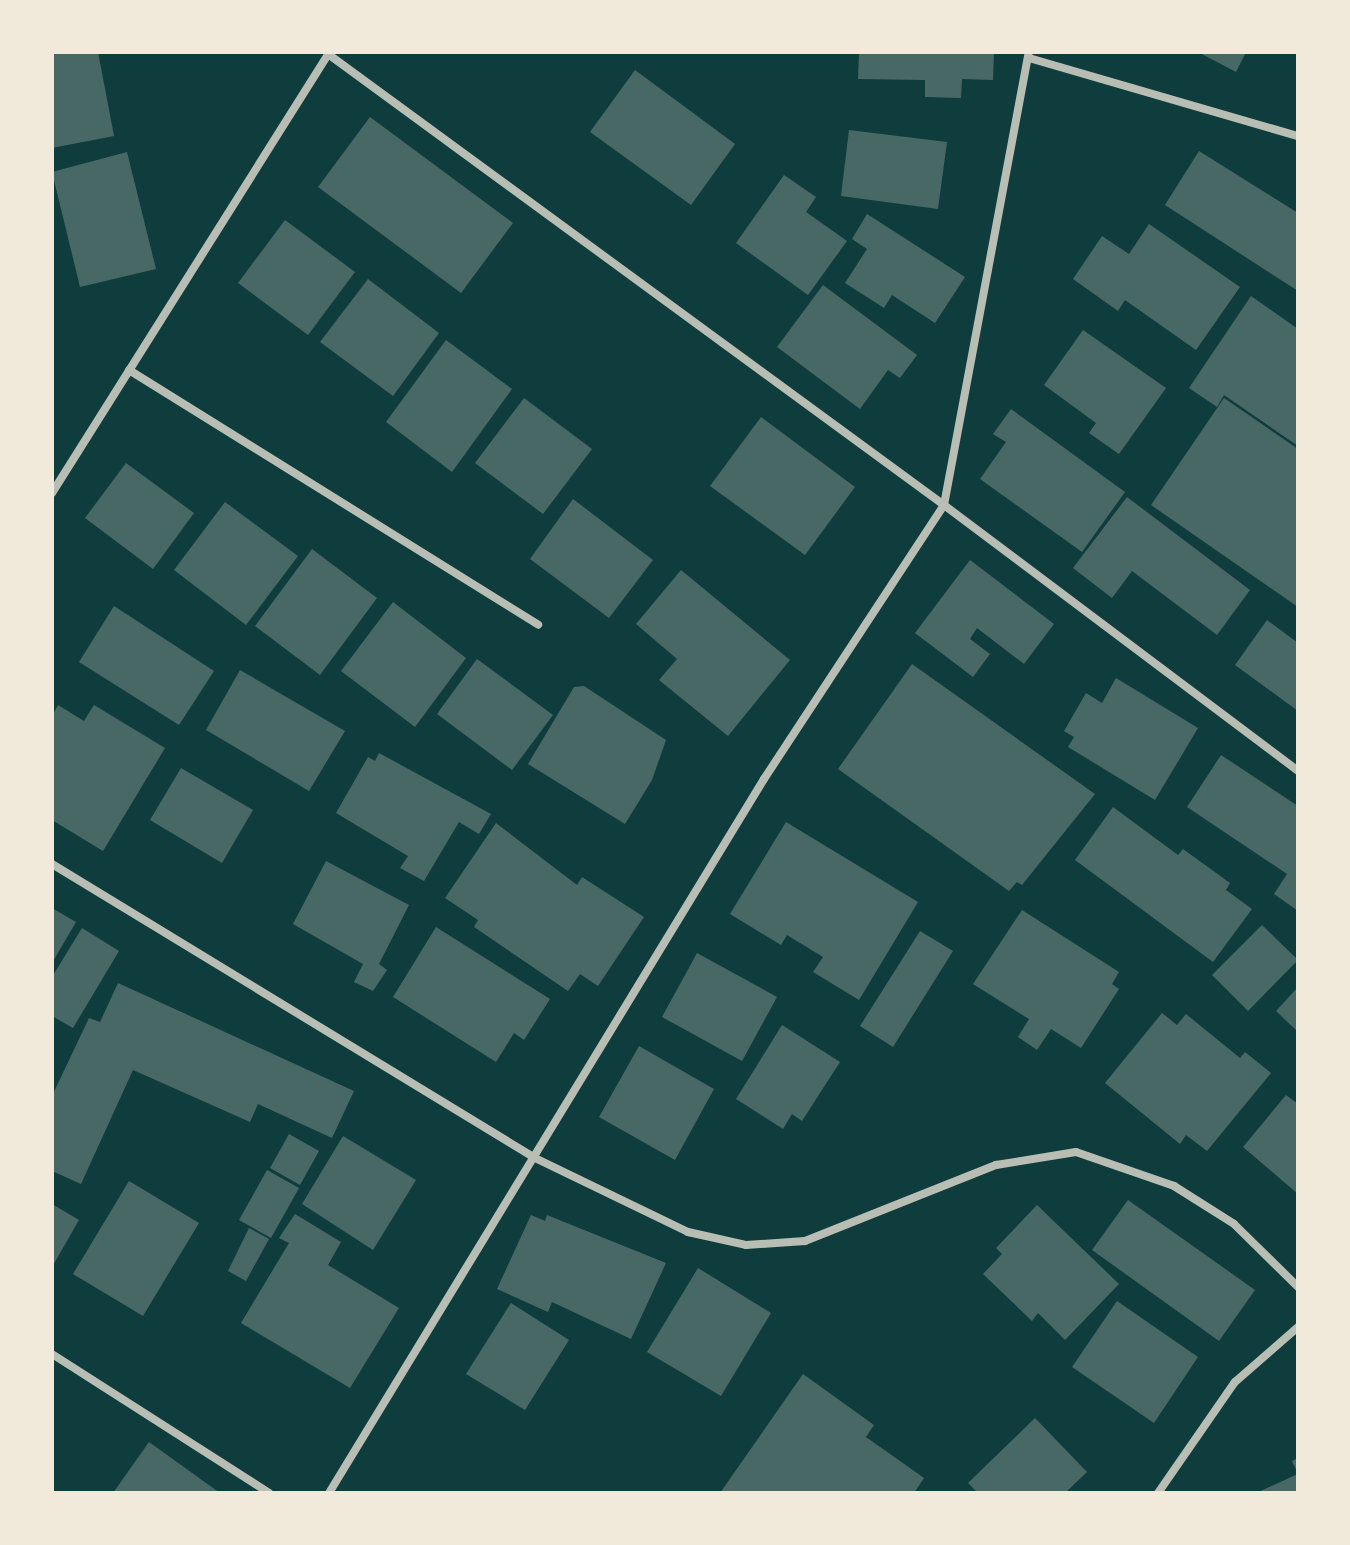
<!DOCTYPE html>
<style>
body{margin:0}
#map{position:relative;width:1350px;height:1545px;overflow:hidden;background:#0f3d3e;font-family:Lora,serif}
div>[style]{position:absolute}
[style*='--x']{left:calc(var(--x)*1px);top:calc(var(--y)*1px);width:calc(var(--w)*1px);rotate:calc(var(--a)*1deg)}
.building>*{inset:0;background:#486865}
.minor>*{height:8px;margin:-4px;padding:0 4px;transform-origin:4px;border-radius:4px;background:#b8beb3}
span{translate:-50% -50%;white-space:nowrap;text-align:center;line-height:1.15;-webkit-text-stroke:6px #f1e9da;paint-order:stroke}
.frame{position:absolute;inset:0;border:54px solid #f1e9da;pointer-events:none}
</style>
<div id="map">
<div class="building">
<div style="clip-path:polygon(52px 52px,98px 52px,114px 136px,52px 148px)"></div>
<div style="clip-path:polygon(859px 52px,994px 52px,993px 80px,962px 79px,961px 98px,925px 97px,925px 80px,858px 79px)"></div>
<div style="clip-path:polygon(1198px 52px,1246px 52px,1236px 72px)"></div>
<div style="clip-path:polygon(635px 70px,735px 144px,691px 205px,590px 132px)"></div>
<div style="clip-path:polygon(370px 117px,513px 223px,461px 293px,318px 187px)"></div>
<div style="clip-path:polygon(849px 130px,947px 142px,938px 209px,841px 196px)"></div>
<div style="clip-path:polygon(1199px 151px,1298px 213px,1298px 291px,1165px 205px)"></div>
<div style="clip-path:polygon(127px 152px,156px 269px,80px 287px,52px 172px)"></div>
<div style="clip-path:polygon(784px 175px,816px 197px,806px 212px,847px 241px,808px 295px,736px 243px)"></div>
<div style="clip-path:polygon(867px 214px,965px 277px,935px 323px,892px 295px,884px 308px,845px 283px,867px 249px,852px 239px)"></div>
<div style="clip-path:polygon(285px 220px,355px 272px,308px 335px,238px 283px)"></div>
<div style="clip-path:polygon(1149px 224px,1240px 287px,1196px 350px,1125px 300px,1118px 311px,1073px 279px,1102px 236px,1129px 254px)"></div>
<div style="clip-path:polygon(368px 279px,439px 333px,393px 396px,320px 342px)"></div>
<div style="clip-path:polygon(823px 285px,917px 355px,900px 378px,888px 370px,860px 409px,777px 347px)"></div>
<div style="clip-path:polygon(1251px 296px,1298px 329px,1298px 446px,1224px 395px,1217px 407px,1189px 388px)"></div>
<div style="clip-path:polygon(1083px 330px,1166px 388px,1119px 454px,1089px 433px,1096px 423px,1044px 385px)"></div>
<div style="clip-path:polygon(446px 340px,512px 389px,452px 472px,386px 422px)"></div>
<div style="clip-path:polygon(524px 398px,592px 449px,543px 514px,475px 463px)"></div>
<div style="clip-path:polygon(1224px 398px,1298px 449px,1298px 607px,1151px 505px)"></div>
<div style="clip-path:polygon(1011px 409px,1125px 492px,1082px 552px,980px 479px,1006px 442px,993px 434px)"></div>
<div style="clip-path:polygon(761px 417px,855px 487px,805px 555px,710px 486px)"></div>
<div style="clip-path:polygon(126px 463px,194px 513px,153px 569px,85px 518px)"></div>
<div style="clip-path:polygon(1127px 497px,1250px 590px,1217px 635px,1132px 571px,1112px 598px,1073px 568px)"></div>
<div style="clip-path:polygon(573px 499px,653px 560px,609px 618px,530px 559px)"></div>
<div style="clip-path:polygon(225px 502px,298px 556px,246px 625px,174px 570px)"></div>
<div style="clip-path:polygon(312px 549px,377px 598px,320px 675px,255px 626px)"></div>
<div style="clip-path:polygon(970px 560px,1054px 624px,1024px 664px,977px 628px,970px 639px,990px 654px,973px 677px,915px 633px)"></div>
<div style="clip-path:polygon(681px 570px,790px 660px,728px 736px,659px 680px,677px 659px,636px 624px)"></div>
<div style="clip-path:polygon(393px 602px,466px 658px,415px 727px,341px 671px)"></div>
<div style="clip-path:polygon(114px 606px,214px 671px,179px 725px,79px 662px)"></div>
<div style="clip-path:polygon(1267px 620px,1298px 643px,1298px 711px,1235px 665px)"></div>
<div style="clip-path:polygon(477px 659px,553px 715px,512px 770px,437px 714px)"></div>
<div style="clip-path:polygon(912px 664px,1095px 794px,1022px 885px,1017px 882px,1009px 891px,838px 769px)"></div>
<div style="clip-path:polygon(240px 670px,345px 731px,309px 791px,206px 730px)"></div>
<div style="clip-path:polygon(1116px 678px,1198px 728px,1155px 800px,1068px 747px,1074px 737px,1064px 731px,1086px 693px,1102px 703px)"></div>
<div style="clip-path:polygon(584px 686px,666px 740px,652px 780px,625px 824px,528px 764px,574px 687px)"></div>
<div style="clip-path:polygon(58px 705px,84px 721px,94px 705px,165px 748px,103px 851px,52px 820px,52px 716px)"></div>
<div style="clip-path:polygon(379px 753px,491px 814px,479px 834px,459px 822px,424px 881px,400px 868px,408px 856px,336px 813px,368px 757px,375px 761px)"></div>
<div style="clip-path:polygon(1221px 755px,1298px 806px,1298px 911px,1274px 894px,1287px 874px,1187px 807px)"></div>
<div style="clip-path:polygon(181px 768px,253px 810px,222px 863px,150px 820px)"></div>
<div style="clip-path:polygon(1113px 807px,1178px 855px,1183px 849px,1230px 883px,1226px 890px,1252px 909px,1213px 962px,1075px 860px)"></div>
<div style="clip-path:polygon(786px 822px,918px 902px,859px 1000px,813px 972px,823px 957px,787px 935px,781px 945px,730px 914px)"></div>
<div style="clip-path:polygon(496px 823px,577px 885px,582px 877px,644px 917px,598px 986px,580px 974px,568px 991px,474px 927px,478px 920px,445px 898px)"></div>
<div style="clip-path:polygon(326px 861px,409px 905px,379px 964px,387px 970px,373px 991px,354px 982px,363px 964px,293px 924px)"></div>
<div style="clip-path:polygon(52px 908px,76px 922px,52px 963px)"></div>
<div style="clip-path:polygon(1022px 910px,1119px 972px,1112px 984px,1119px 989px,1081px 1048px,1051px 1029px,1037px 1050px,1018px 1037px,1029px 1019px,973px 984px)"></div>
<div style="clip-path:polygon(1262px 925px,1298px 960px,1248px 1011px,1212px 975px)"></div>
<div style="clip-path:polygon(436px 927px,550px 999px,524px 1040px,514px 1033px,496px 1062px,393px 997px)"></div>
<div style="clip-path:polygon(82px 928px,119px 951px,73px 1028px,52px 1016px,52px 977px)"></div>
<div style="clip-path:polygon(920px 931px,953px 951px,893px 1047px,860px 1026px)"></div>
<div style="clip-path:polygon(697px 953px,777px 997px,742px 1061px,662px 1017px)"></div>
<div style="clip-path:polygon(118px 983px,354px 1091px,332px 1138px,258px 1104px,250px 1122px,133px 1070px,81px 1184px,52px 1171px,52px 1096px,89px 1018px,100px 1022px)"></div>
<div style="clip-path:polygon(1298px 987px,1298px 1032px,1276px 1011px)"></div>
<div style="clip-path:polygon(1162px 1013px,1177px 1025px,1186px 1014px,1240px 1058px,1245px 1052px,1271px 1073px,1207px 1151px,1186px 1135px,1180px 1144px,1105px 1083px)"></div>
<div style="clip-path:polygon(782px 1025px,840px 1062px,802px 1121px,792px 1114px,783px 1129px,736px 1099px)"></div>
<div style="clip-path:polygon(639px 1046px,714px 1089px,675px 1160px,599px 1117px)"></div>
<div style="clip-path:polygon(1286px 1095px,1298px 1104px,1298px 1194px,1243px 1147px)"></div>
<div style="clip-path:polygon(289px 1134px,319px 1151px,300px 1185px,270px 1168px)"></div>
<div style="clip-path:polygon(343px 1136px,416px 1180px,373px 1250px,302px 1204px)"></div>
<div style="clip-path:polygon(267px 1170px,299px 1188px,271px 1238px,239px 1220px)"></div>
<div style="clip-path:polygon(129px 1181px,199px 1223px,143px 1316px,73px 1274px)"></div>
<div style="clip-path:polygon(1128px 1200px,1255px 1290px,1219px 1341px,1092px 1250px)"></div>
<div style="clip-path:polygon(52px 1204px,79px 1220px,52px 1267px)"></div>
<div style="clip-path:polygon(1037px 1205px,1119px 1284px,1065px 1340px,1038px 1313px,1032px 1321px,983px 1274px,1002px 1254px,996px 1248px)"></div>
<div style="clip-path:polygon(295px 1214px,341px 1242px,328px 1265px,399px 1308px,350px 1388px,241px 1323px,289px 1243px,279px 1238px)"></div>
<div style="clip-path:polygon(531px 1215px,545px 1221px,547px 1215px,666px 1263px,631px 1339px,552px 1302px,548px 1312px,497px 1289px)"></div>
<div style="clip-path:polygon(249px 1228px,269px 1239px,246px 1281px,228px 1271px)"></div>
<div style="clip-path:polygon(698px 1268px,771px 1313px,721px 1396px,647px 1352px)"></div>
<div style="clip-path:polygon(1117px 1301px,1198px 1357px,1154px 1423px,1072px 1367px)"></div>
<div style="clip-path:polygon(511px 1303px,569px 1340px,525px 1410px,466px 1374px)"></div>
<div style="clip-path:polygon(803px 1374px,874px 1425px,866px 1437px,924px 1478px,914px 1493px,720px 1493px)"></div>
<div style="clip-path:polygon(1035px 1418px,1087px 1472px,1065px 1493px,978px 1493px,968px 1483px)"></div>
<div style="clip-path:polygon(149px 1442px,220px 1493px,113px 1493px)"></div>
<div style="clip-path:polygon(1298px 1458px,1298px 1493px,1256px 1493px,1298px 1474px,1292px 1461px)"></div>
</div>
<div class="minor">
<div style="--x:328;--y:54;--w:763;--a:36.21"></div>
<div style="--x:944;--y:505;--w:443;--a:36.9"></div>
<div style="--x:1029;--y:58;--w:280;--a:16.2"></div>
<div style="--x:129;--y:370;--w:482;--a:31.9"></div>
<div style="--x:52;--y:493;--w:520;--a:-57.81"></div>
<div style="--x:52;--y:864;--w:565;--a:31.33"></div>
<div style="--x:535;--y:1158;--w:170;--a:25.8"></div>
<div style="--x:688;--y:1232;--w:59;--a:12.6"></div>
<div style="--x:746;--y:1245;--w:59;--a:-3.9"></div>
<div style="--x:805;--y:1241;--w:206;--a:-21.7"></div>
<div style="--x:996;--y:1165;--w:81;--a:-9.2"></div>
<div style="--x:1076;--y:1152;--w:104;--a:19.1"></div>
<div style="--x:1174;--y:1186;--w:71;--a:32.3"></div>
<div style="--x:1234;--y:1224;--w:90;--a:44.5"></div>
<div style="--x:52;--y:1354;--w:258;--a:32.6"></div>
<div style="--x:329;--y:1493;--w:836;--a:-58.65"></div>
<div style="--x:764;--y:779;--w:328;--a:-56.7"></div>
<div style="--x:944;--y:505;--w:461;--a:-79.4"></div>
<div style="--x:1158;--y:1493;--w:135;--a:-55.3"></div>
<div style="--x:1235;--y:1382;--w:84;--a:-41.1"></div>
</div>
<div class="frame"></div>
</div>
